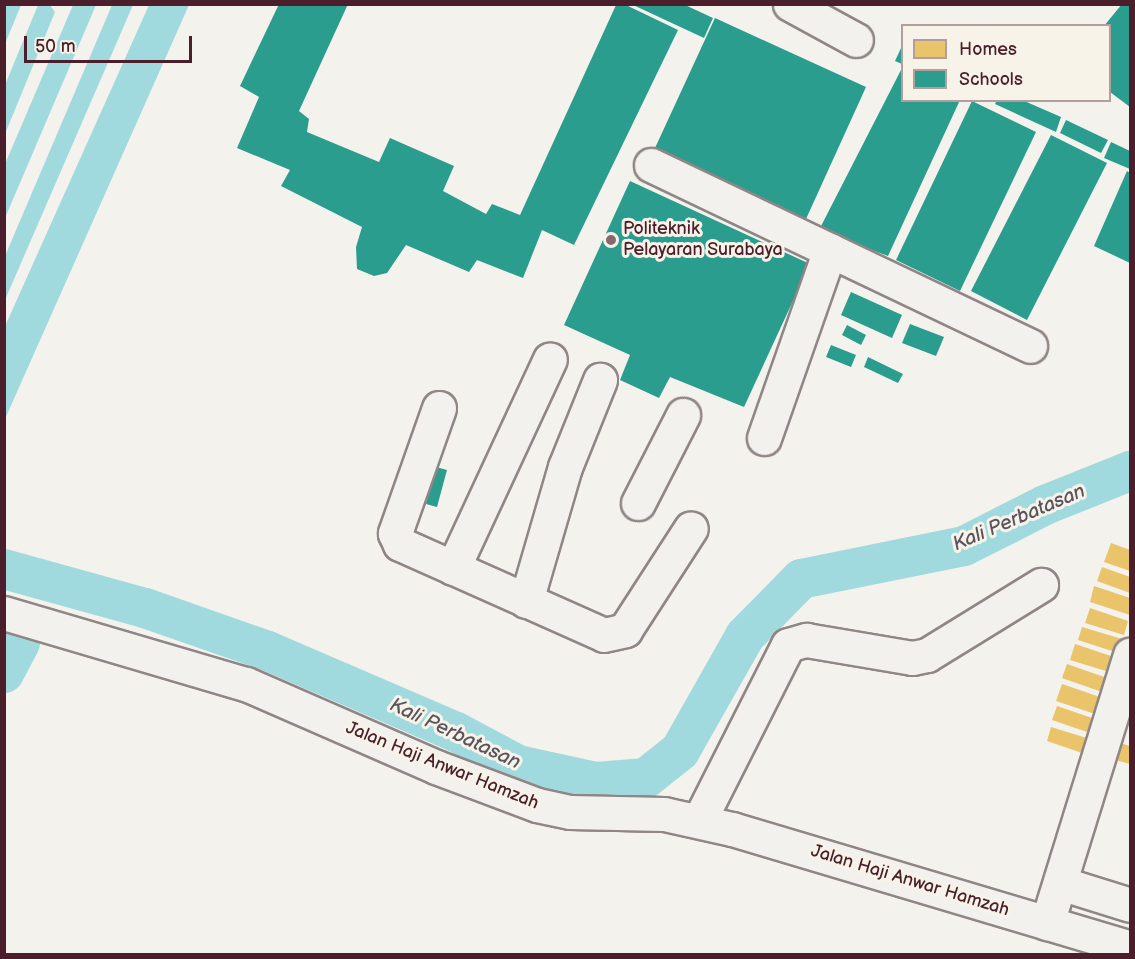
<!DOCTYPE html>
<style>
body{margin:0}
#map{position:relative;width:1135px;height:959px;overflow:hidden;background:#f4f2ec;font-family:"Balsamiq Sans",sans-serif}
div>[style]{position:absolute}
[style*='--x']{left:calc(var(--x)*1px);top:calc(var(--y)*1px);width:calc(var(--w)*1px);rotate:calc(var(--a)*1deg)}
.water>*{inset:0;background:#a1dade}
.homes>*{inset:0;background:#e9c46a}
.schools>*{inset:0;background:#2a9d8f}
.river>*{height:40px;margin:-20px;padding:0 20px;transform-origin:20px;border-radius:20px;background:#a1dade}
.roads{filter:drop-shadow(2px 0 #8f8685) drop-shadow(-2px 0 #8f8685) drop-shadow(0 2px #8f8685) drop-shadow(0 -2px #8f8685)}
.minor>*{height:33px;margin:-16.5px;padding:0 16.5px;transform-origin:16.5px;border-radius:16.5px;background:#f2f1ed}
.dots>*{width:16px;height:16px;translate:-50% -50%;box-sizing:border-box;border:3px solid #f7f3e8;border-radius:50%}
span{translate:-50% -50%;white-space:nowrap;text-align:center;line-height:1.15;-webkit-text-stroke:6px #f7f3e8;paint-order:stroke}
.poi-label{font-size:18px;color:#4a1f2b}
.left{translate:0 -50%;text-align:left}
.street-label{font-size:18px;color:#4a1f2b}
.water-label{font-size:20px;color:#5a545f;font-style:italic}
.frame{position:absolute;inset:0;border:6px solid #4a1f2b;pointer-events:none}
.legend{position:absolute;left:901px;top:24px;width:210px;height:78px;box-sizing:border-box;background:#f7f3e8;border:2px solid #b29e9c;margin:0;padding:8px 10px;list-style:none;font-size:18px;color:#4a1f2b}
.legend li{display:flex;align-items:center;gap:12px;height:30px}
.legend b{width:30px;border:2px solid #b29e9c}
.scale{position:absolute;left:24px;top:36px;width:168px;height:27px;box-sizing:border-box;border:3px solid #4a1f2b;border-top:0;padding-left:8px;font-size:18px;line-height:21px;white-space:nowrap;color:#4a1f2b;-webkit-text-stroke:4px #f7f3e8;paint-order:stroke}
</style>
<div id="map">
<div class="water">
<div style="clip-path:polygon(5px 4px,21px 5px,5px 44px,4px 5px)"></div>
<div style="clip-path:polygon(38px 5px,50px 5px,55px 12px,5px 134px,5px 85px)"></div>
<div style="clip-path:polygon(73px 5px,96px 5px,5px 218px,5px 164px)"></div>
<div style="clip-path:polygon(112px 5px,133px 5px,5px 300px,5px 256px)"></div>
<div style="clip-path:polygon(149px 5px,189px 5px,5px 419px,6px 324px)"></div>
</div>
<div class="homes">
<div style="clip-path:polygon(1111px 543px,1130px 550px,1130px 571px,1104px 562px)"></div>
<div style="clip-path:polygon(1102px 567px,1130px 577px,1130px 593px,1097px 581px)"></div>
<div style="clip-path:polygon(1094px 586px,1130px 598px,1130px 615px,1090px 602px)"></div>
<div style="clip-path:polygon(1090px 608px,1128px 621px,1124px 635px,1085px 623px)"></div>
<div style="clip-path:polygon(1082px 627px,1122px 639px,1118px 653px,1078px 640px)"></div>
<div style="clip-path:polygon(1075px 644px,1114px 657px,1109px 672px,1070px 660px)"></div>
<div style="clip-path:polygon(1067px 664px,1107px 678px,1102px 692px,1062px 678px)"></div>
<div style="clip-path:polygon(1062px 684px,1100px 697px,1095px 714px,1056px 701px)"></div>
<div style="clip-path:polygon(1057px 706px,1095px 719px,1090px 733px,1052px 720px)"></div>
<div style="clip-path:polygon(1051px 727px,1090px 739px,1085px 754px,1047px 741px)"></div>
<div style="clip-path:polygon(1117px 742px,1130px 746px,1130px 764px,1112px 759px)"></div>
</div>
<div class="schools">
<div style="clip-path:polygon(279px 4px,348px 4px,299px 111px,309px 119px,307px 132px,379px 162px,390px 138px,454px 166px,443px 191px,486px 214px,492px 204px,520px 215px,616px 5px,626px 5px,678px 30px,574px 245px,542px 230px,523px 278px,477px 260px,469px 272px,406px 245px,387px 273px,374px 276px,357px 269px,356px 247px,362px 227px,281px 186px,290px 170px,237px 148px,259px 97px,240px 86px)"></div>
<div style="clip-path:polygon(631px 4px,683px 4px,713px 18px,704px 38px)"></div>
<div style="clip-path:polygon(1122px 4px,1130px 4px,1130px 107px,1110px 92px,1110px 26px,1104px 26px)"></div>
<div style="clip-path:polygon(715px 18px,866px 87px,801px 230px,649px 161px)"></div>
<div style="clip-path:polygon(902px 46px,902px 64px,895px 61px)"></div>
<div style="clip-path:polygon(901px 70px,902px 100px,960px 100px,888px 256px,819px 230px)"></div>
<div style="clip-path:polygon(997px 100px,1022px 100px,1061px 117px,1056px 132px,995px 104px)"></div>
<div style="clip-path:polygon(972px 101px,1036px 132px,960px 291px,896px 260px)"></div>
<div style="clip-path:polygon(1066px 120px,1108px 140px,1101px 153px,1060px 133px)"></div>
<div style="clip-path:polygon(1051px 135px,1107px 163px,1027px 320px,971px 291px)"></div>
<div style="clip-path:polygon(1111px 142px,1130px 151px,1130px 169px,1104px 158px)"></div>
<div style="clip-path:polygon(1127px 171px,1130px 173px,1130px 263px,1094px 246px)"></div>
<div style="clip-path:polygon(630px 181px,810px 264px,744px 407px,670px 377px,659px 398px,620px 380px,630px 355px,564px 325px)"></div>
<div style="clip-path:polygon(851px 292px,902px 315px,892px 338px,841px 315px)"></div>
<div style="clip-path:polygon(910px 324px,944px 337px,936px 356px,902px 343px)"></div>
<div style="clip-path:polygon(847px 325px,866px 335px,861px 345px,842px 335px)"></div>
<div style="clip-path:polygon(831px 345px,856px 355px,851px 367px,826px 357px)"></div>
<div style="clip-path:polygon(868px 357px,903px 374px,898px 383px,864px 367px)"></div>
<div style="clip-path:polygon(436px 467px,447px 470px,437px 507px,426px 504px)"></div>
</div>
<div class="river">
<div style="--x:4;--y:569;--w:146;--a:15.5"></div>
<div style="--x:145;--y:608;--w:130;--a:19.3"></div>
<div style="--x:268;--y:651;--w:205;--a:23.3"></div>
<div style="--x:456;--y:732;--w:70;--a:28"></div>
<div style="--x:518;--y:765;--w:80;--a:12.3"></div>
<div style="--x:596;--y:782;--w:50;--a:-4.6"></div>
<div style="--x:646;--y:778;--w:43;--a:-38.5"></div>
<div style="--x:680;--y:751;--w:132;--a:-60.5"></div>
<div style="--x:745;--y:636;--w:80;--a:-45.5"></div>
<div style="--x:801;--y:579;--w:166;--a:-11.4"></div>
<div style="--x:964;--y:546;--w:91;--a:-26.8"></div>
<div style="--x:1045;--y:505;--w:92;--a:-21.8"></div>
<div style="--x:4;--y:673;--w:34;--a:-62"></div>
</div>
<div class="roads">
<div class="minor">
<div style="--x:790;--y:4;--w:75;--a:28.6"></div>
<div style="--x:651;--y:165;--w:420;--a:25.5"></div>
<div style="--x:439;--y:408;--w:133;--a:109.4"></div>
<div style="--x:395;--y:533;--w:12;--a:66"></div>
<div style="--x:400;--y:544;--w:223;--a:24"></div>
<div style="--x:604;--y:635;--w:22;--a:-13"></div>
<div style="--x:625;--y:630;--w:121;--a:-57.1"></div>
<div style="--x:764;--y:438;--w:199;--a:-70.7"></div>
<div style="--x:638;--y:503;--w:99;--a:-62.9"></div>
<div style="--x:453;--y:568;--w:230;--a:-65.1"></div>
<div style="--x:526;--y:601;--w:140;--a:-73.8"></div>
<div style="--x:565;--y:467;--w:94;--a:-68.1"></div>
<div style="--x:4;--y:613;--w:252;--a:16.4"></div>
<div style="--x:246;--y:684;--w:207;--a:23.6"></div>
<div style="--x:436;--y:767;--w:108;--a:20.6"></div>
<div style="--x:537;--y:805;--w:34;--a:12"></div>
<div style="--x:570;--y:812;--w:94;--a:1.2"></div>
<div style="--x:664;--y:814;--w:70;--a:12.4"></div>
<div style="--x:732;--y:829;--w:415;--a:16.6"></div>
<div style="--x:699;--y:821;--w:197;--a:-63.2"></div>
<div style="--x:788;--y:645;--w:19;--a:-16"></div>
<div style="--x:806;--y:640;--w:108;--a:9.6"></div>
<div style="--x:912;--y:658;--w:15;--a:-11"></div>
<div style="--x:927;--y:655;--w:134;--a:-31.6"></div>
<div style="--x:1060;--y:883;--w:73;--a:17.4"></div>
<div style="--x:1047;--y:923;--w:281;--a:-72.8"></div>
</div>
</div>
<div class="dots">
<div style="left:611px;top:240px;background:#86696f"></div>
</div>
<div class="poi-label">
<span class="left" style="left:623px;top:240px">Politeknik<br>Pelayaran Surabaya</span>
</div>
<div class="street-label">
<span style="left:442px;top:766px;rotate:22deg">Jalan Haji Anwar Hamzah</span>
<span style="left:910px;top:881px;rotate:17deg">Jalan Haji Anwar Hamzah</span>
</div>
<div class="water-label">
<span style="left:1019px;top:518px;rotate:-23deg">Kali Perbatasan</span>
<span style="left:455px;top:734px;rotate:25deg">Kali Perbatasan</span>
</div>
<div class="frame"></div>
<ul class="legend">
<li><b style="height:16px;background:#e9c46a"></b>Homes</li>
<li><b style="height:16px;background:#2a9d8f"></b>Schools</li>
</ul>
<div class="scale">50 m</div>
</div>
